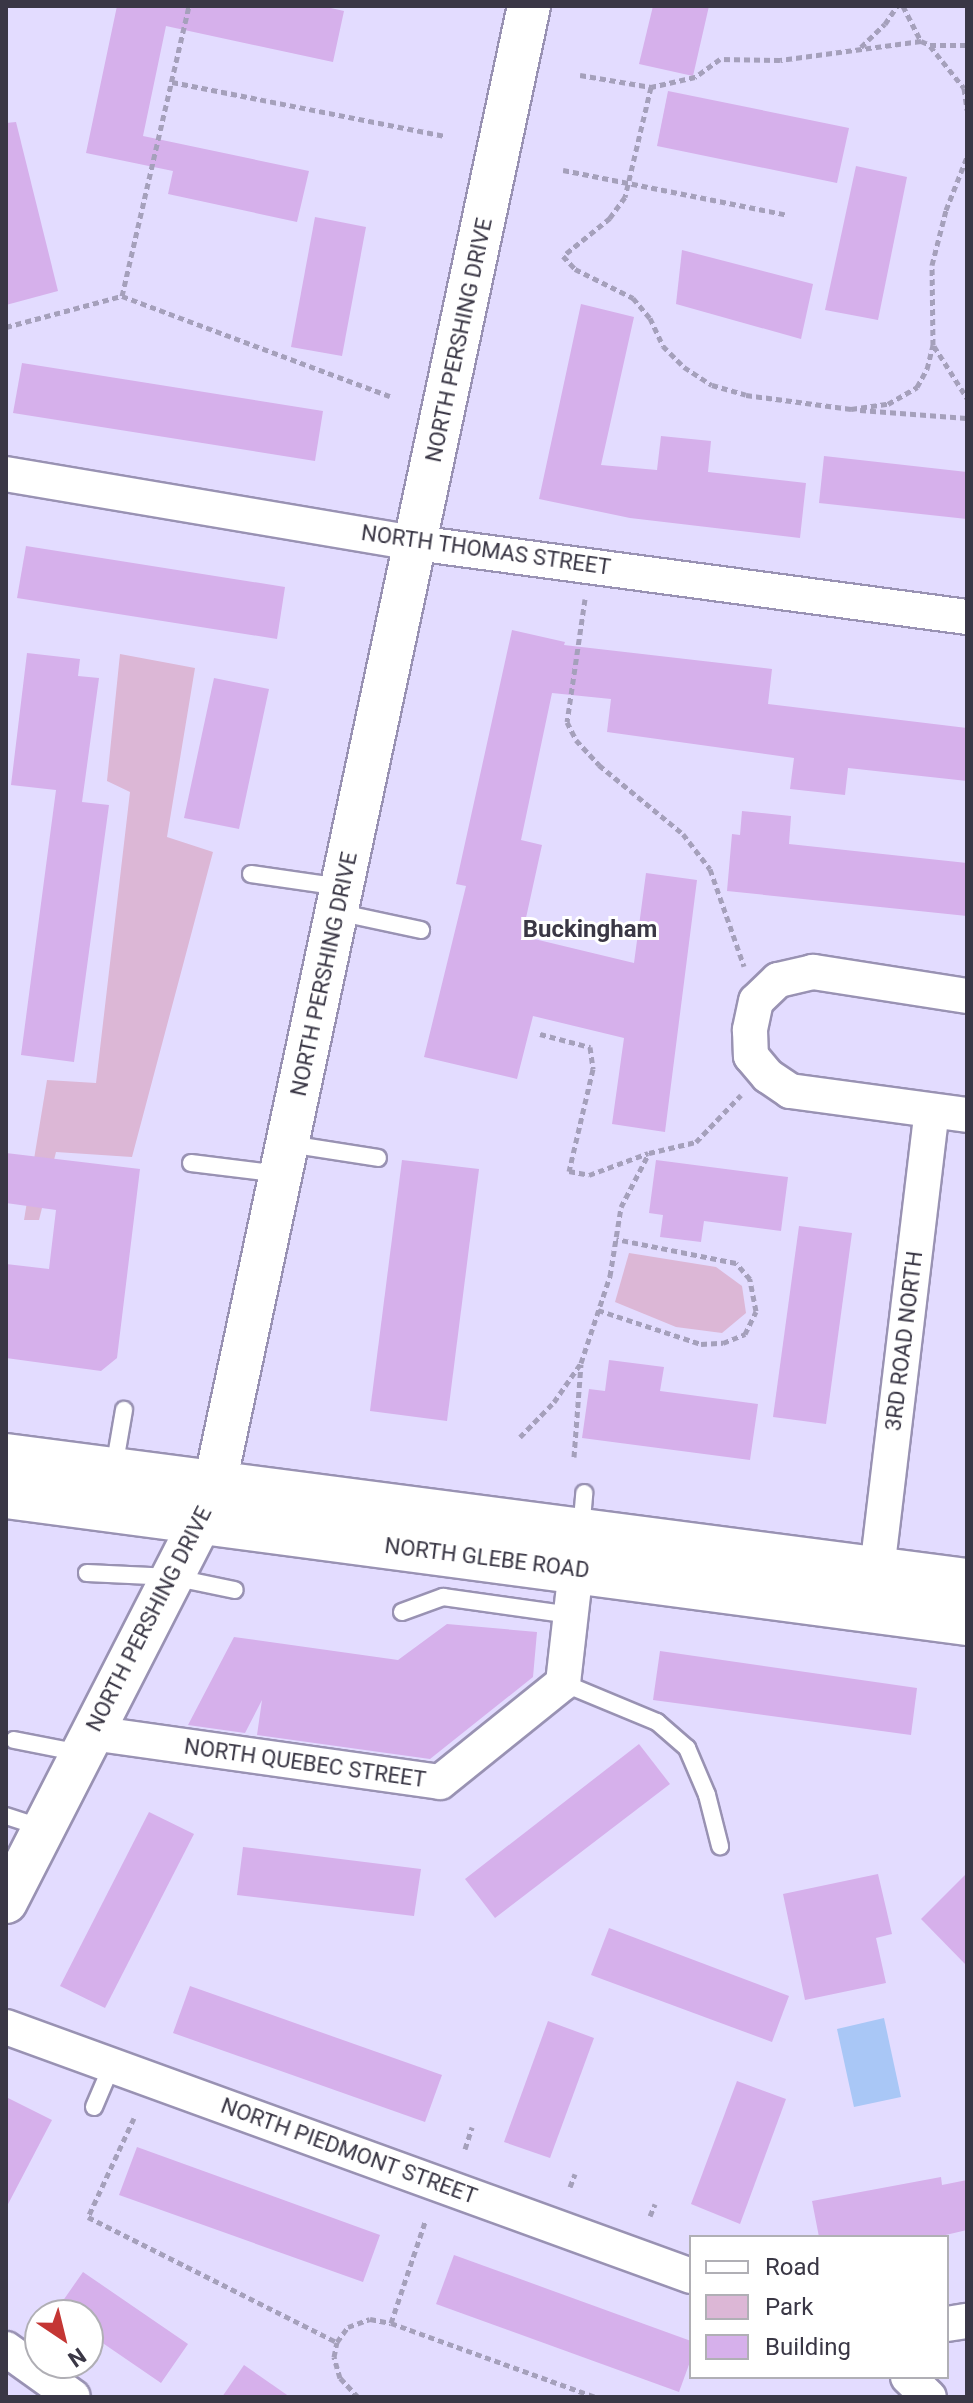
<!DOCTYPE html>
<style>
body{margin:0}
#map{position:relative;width:973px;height:2403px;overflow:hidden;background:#e3dcff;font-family:Roboto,sans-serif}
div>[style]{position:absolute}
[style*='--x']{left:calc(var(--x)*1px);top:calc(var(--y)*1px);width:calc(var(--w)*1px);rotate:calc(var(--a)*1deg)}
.green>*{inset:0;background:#dcb7d6}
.water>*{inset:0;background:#a9c7f6}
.building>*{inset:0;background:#d6b0eb}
.path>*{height:5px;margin-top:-2.5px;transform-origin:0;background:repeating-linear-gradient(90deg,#a5a0bb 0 6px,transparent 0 10px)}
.roads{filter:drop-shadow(2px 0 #9992b3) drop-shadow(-2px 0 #9992b3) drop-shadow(0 2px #9992b3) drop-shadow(0 -2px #9992b3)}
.service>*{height:16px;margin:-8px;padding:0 8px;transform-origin:8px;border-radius:8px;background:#fff}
.minor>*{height:34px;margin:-17px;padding:0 17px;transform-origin:17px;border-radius:17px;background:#fff}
.tertiary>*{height:42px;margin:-21px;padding:0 21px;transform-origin:21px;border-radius:21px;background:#fff}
.primary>*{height:44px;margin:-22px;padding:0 22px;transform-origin:22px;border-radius:22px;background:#fff}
span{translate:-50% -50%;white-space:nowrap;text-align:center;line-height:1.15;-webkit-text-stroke:6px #fff;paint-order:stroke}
.street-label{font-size:22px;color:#3a3745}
.neighbourhood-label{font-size:24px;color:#3a3745;font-weight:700}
.frame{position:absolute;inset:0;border:8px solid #3a3745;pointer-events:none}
.legend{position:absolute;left:689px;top:2235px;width:260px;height:144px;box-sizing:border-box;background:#fff;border:2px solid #b0afb5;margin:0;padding:10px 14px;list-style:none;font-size:24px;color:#3a3745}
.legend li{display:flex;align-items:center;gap:16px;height:40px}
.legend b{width:40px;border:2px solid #b0afb5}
.north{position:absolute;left:24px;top:2299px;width:80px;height:80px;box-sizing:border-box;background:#fff;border:2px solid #b0afb5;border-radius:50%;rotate:145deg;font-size:22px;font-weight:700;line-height:32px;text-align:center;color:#3a3745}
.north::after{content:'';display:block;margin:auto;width:28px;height:36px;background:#c43634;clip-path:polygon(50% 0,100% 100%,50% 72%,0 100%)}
</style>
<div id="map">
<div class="green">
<div style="clip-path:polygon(120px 654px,195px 668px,167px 837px,213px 852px,132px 1157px,56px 1152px,39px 1220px,24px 1220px,47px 1080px,96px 1083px,130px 792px,107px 781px)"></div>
<div style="clip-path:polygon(629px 1253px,716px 1267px,742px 1286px,746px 1313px,722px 1333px,676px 1327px,615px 1302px)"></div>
</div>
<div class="water">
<div style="clip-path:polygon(884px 2018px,901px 2097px,854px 2107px,837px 2029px)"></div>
</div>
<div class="building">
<div style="clip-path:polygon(117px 6px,322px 6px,344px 11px,333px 62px,166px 26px,143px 136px,309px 171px,297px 222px,168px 194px,173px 171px,86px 153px)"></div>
<div style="clip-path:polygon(653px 6px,709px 6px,693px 76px,639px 64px)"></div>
<div style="clip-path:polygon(668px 91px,849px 128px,837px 183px,657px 146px)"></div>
<div style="clip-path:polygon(16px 122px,58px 291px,6px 305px,6px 123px)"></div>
<div style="clip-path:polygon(856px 166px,907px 177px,878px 320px,825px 310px)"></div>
<div style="clip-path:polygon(315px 217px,366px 227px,342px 356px,291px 347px)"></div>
<div style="clip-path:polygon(682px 250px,813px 284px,801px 339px,676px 304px)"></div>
<div style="clip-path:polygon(581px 304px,634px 317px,601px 465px,657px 470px,661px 436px,711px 441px,708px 472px,806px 483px,800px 538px,630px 518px,539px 499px)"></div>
<div style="clip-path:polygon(22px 363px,323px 411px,315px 461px,13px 413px)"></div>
<div style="clip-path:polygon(824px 456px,967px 472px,967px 519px,819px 503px)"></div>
<div style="clip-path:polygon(26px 546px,285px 587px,277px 639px,17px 598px)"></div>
<div style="clip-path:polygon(512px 630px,565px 642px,564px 645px,772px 669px,768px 704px,967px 728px,967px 781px,848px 768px,845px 795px,790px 789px,794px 758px,607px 732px,611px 699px,552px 693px,521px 840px,542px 845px,522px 936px,634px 963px,646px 873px,697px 880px,665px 1132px,612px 1124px,624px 1038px,533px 1016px,517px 1079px,424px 1057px,466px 886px,456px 884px)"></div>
<div style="clip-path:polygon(27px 653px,80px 659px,78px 676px,99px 678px,82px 802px,109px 805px,74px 1062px,21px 1055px,56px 790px,11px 785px)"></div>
<div style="clip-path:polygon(214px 678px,269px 689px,239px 829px,184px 818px)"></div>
<div style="clip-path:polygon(742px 811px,791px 816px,789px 844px,967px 863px,967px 916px,727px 891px,732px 834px,740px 835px)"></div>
<div style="clip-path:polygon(6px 1153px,140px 1169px,117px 1358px,101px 1371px,6px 1358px,6px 1264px,49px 1269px,56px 1210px,6px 1203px)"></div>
<div style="clip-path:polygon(402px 1160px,479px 1169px,447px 1421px,370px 1411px)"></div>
<div style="clip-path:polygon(656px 1160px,788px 1177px,781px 1231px,704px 1221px,701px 1242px,660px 1237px,663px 1215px,649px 1213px)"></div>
<div style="clip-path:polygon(799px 1226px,852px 1233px,826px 1424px,773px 1417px)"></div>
<div style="clip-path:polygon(609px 1360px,664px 1367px,660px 1391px,758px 1404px,750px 1460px,582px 1438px,589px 1389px,605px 1391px)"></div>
<div style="clip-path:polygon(447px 1624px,537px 1632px,533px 1677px,430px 1759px,257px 1735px,262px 1700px,245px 1733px,188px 1725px,234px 1637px,398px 1660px)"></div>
<div style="clip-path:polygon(660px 1651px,917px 1688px,911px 1735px,653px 1700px)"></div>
<div style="clip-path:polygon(639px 1744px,670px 1784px,495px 1918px,465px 1879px)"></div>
<div style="clip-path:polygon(149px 1812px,194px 1834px,105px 2008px,60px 1986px)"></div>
<div style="clip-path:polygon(243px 1847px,421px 1869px,414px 1916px,237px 1895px)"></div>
<div style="clip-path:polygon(967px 1873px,967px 1966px,921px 1919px)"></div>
<div style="clip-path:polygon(878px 1874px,892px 1934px,876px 1938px,886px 1983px,805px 2000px,783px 1894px)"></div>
<div style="clip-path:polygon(609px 1928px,789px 1996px,772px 2042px,591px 1975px)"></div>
<div style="clip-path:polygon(190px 1986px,442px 2075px,425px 2122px,173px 2033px)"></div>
<div style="clip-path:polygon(548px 2021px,594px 2038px,550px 2158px,504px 2142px)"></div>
<div style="clip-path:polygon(737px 2081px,786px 2099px,740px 2224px,691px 2204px)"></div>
<div style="clip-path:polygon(6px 2097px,52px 2120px,6px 2208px)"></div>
<div style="clip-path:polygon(137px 2147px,380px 2235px,363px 2282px,119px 2195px)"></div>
<div style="clip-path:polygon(941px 2177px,942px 2185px,967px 2180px,967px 2230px,937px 2237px,819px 2237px,812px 2201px)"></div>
<div style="clip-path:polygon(454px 2255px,691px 2341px,691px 2359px,679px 2392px,436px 2304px)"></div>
<div style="clip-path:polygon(83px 2272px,188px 2344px,161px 2383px,88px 2333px,88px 2315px,53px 2315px)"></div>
<div style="clip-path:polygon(244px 2365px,290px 2397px,222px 2397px)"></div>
</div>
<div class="path">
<div style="--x:903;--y:6;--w:39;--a:63"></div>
<div style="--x:921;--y:41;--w:10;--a:24"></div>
<div style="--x:930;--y:45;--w:37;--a:0"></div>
<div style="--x:921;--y:41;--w:142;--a:172.3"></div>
<div style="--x:780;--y:60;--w:60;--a:-179"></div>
<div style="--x:720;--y:59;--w:31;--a:144"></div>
<div style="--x:695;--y:77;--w:45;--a:167.2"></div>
<div style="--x:651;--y:87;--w:113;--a:103.3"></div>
<div style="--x:625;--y:197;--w:26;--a:126"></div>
<div style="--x:610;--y:218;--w:60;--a:141"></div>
<div style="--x:563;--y:256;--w:18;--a:47"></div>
<div style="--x:575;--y:269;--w:65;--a:26.6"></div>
<div style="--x:633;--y:298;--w:26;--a:50"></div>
<div style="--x:650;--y:318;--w:31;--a:65"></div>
<div style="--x:663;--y:346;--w:30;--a:45"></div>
<div style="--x:684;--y:367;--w:33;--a:33"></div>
<div style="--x:712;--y:385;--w:35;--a:16"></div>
<div style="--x:746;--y:395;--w:106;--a:7.6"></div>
<div style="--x:851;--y:409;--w:37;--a:-8"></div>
<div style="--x:888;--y:404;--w:34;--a:-30"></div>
<div style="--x:917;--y:387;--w:21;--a:-61"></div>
<div style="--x:927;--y:369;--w:25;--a:-76"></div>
<div style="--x:933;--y:345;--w:80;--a:-90.7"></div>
<div style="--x:932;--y:265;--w:57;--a:-75.7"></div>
<div style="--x:946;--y:210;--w:57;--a:-68.4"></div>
<div style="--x:930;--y:46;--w:54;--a:51"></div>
<div style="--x:964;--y:88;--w:22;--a:82"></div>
<div style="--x:861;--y:47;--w:33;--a:-44"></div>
<div style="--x:885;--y:24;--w:22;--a:-56"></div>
<div style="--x:580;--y:75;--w:72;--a:9.6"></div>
<div style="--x:172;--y:82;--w:277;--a:11.2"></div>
<div style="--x:563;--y:170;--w:229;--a:11.3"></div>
<div style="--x:122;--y:296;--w:298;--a:-77"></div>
<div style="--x:6;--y:327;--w:120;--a:-15"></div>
<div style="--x:122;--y:296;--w:286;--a:20.5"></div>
<div style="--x:934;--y:346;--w:62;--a:57.6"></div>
<div style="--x:860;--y:410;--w:107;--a:4.3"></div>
<div style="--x:585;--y:599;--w:124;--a:98.3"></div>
<div style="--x:567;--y:722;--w:20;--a:63"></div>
<div style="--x:576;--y:740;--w:34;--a:47"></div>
<div style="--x:599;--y:765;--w:109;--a:39.4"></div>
<div style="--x:683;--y:834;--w:44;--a:52.4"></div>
<div style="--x:710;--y:869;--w:103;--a:70.7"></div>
<div style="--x:540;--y:1034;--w:52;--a:14.6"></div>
<div style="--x:590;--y:1047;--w:22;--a:82"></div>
<div style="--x:593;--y:1069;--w:105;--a:103.2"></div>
<div style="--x:569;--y:1171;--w:20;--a:11"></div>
<div style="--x:589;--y:1175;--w:63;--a:-20.4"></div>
<div style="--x:598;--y:1310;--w:108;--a:18.3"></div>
<div style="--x:701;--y:1344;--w:22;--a:-3"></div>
<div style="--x:723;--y:1343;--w:24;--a:-22"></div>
<div style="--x:745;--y:1334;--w:25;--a:-64"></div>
<div style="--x:756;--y:1311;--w:33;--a:-101"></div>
<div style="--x:750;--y:1279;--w:21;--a:-131"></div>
<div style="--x:736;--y:1263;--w:122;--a:-168.7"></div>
<div style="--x:520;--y:1437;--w:49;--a:-45.8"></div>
<div style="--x:554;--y:1402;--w:47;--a:-55.3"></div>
<div style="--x:581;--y:1363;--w:92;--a:-71.6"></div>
<div style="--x:610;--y:1276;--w:70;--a:-80.9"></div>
<div style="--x:621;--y:1207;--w:61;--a:-62.6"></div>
<div style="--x:649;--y:1153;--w:48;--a:-13.2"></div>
<div style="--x:696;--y:1142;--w:65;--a:-46.2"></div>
<div style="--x:574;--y:1457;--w:93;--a:-85.7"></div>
<div style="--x:134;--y:2118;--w:109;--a:114.9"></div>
<div style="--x:88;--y:2217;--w:279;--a:26.7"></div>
<div style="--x:465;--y:2149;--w:23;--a:-72"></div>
<div style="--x:570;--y:2187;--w:14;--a:-69"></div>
<div style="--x:650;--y:2216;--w:13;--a:-67"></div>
<div style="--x:391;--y:2323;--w:107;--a:-71.4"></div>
<div style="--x:358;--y:2397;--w:26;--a:-133"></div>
<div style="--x:340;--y:2378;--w:22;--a:-106"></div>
<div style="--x:334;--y:2357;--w:15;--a:-79"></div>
<div style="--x:337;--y:2342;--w:19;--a:-54"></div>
<div style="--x:348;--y:2327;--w:23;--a:-20"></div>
<div style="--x:370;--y:2319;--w:21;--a:11"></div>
<div style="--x:391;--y:2323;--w:217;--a:19.9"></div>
</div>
<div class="roads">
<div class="service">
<div style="--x:251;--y:874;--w:91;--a:8.2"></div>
<div style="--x:337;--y:912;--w:86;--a:12.1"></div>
<div style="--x:289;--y:1144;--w:90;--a:8.9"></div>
<div style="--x:191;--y:1163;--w:91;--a:7"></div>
<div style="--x:114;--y:1468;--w:59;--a:-80.2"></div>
<div style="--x:581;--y:1531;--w:38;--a:-85"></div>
<div style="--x:87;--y:1573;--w:85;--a:2.7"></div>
<div style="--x:172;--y:1577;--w:64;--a:11.7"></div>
<div style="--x:402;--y:1612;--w:44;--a:-20.1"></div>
<div style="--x:443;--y:1597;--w:129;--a:8"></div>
<div style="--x:563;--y:1683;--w:102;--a:22.5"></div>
<div style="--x:657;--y:1722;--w:40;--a:41"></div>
<div style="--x:687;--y:1748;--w:51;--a:66.9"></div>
<div style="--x:707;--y:1795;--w:53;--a:75.7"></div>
<div style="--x:14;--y:1740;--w:67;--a:11.1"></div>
<div style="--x:6;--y:1816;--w:38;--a:18"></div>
<div style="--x:94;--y:2107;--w:46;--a:-66.8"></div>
</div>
<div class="minor">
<div style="--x:6;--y:474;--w:416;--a:9.6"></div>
<div style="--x:416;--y:543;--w:556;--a:7.65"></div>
<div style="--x:967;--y:996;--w:156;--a:-171.1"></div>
<div style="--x:813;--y:972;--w:36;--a:167"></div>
<div style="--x:778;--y:980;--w:30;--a:136"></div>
<div style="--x:756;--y:1001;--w:30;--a:102"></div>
<div style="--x:750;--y:1030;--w:26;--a:88"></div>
<div style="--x:751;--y:1056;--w:26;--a:50"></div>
<div style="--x:768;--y:1076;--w:27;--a:34"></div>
<div style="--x:790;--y:1091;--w:179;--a:7.7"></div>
<div style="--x:877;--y:1570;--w:461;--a:-83.2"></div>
<div style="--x:92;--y:1733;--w:351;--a:8"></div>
<div style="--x:440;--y:1782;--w:158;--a:-38.8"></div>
<div style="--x:563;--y:1683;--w:115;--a:-83.5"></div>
<div style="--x:6;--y:2027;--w:729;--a:19.98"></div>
<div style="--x:947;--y:2324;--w:20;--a:-9"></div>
<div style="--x:6;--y:2349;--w:82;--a:35.6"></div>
<div style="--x:908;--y:2377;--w:29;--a:44"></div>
</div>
<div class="tertiary">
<div style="--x:6;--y:1902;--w:428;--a:-62.9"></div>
<div style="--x:201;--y:1521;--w:40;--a:-69.8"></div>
<div style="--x:215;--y:1483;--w:1510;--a:-78"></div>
</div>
<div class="primary">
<div style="--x:6;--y:1456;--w:969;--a:7.41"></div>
<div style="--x:6;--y:1496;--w:969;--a:7.53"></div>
</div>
</div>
<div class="street-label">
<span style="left:459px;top:340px;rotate:-78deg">NORTH PERSHING DRIVE</span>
<span style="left:486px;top:550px;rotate:8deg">NORTH THOMAS STREET</span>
<span style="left:324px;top:974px;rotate:-78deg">NORTH PERSHING DRIVE</span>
<span style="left:904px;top:1341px;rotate:-83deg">3RD ROAD NORTH</span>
<span style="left:487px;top:1558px;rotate:7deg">NORTH GLEBE ROAD</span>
<span style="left:149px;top:1619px;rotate:-63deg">NORTH PERSHING DRIVE</span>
<span style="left:305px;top:1763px;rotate:8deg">NORTH QUEBEC STREET</span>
<span style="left:349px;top:2151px;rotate:20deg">NORTH PIEDMONT STREET</span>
</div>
<div class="neighbourhood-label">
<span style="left:590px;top:930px">Buckingham</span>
</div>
<div class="frame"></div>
<ul class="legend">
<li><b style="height:10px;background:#fff"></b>Road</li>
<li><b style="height:22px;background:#dcb7d6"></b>Park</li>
<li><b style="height:22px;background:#d6b0eb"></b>Building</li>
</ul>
<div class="north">N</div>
</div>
